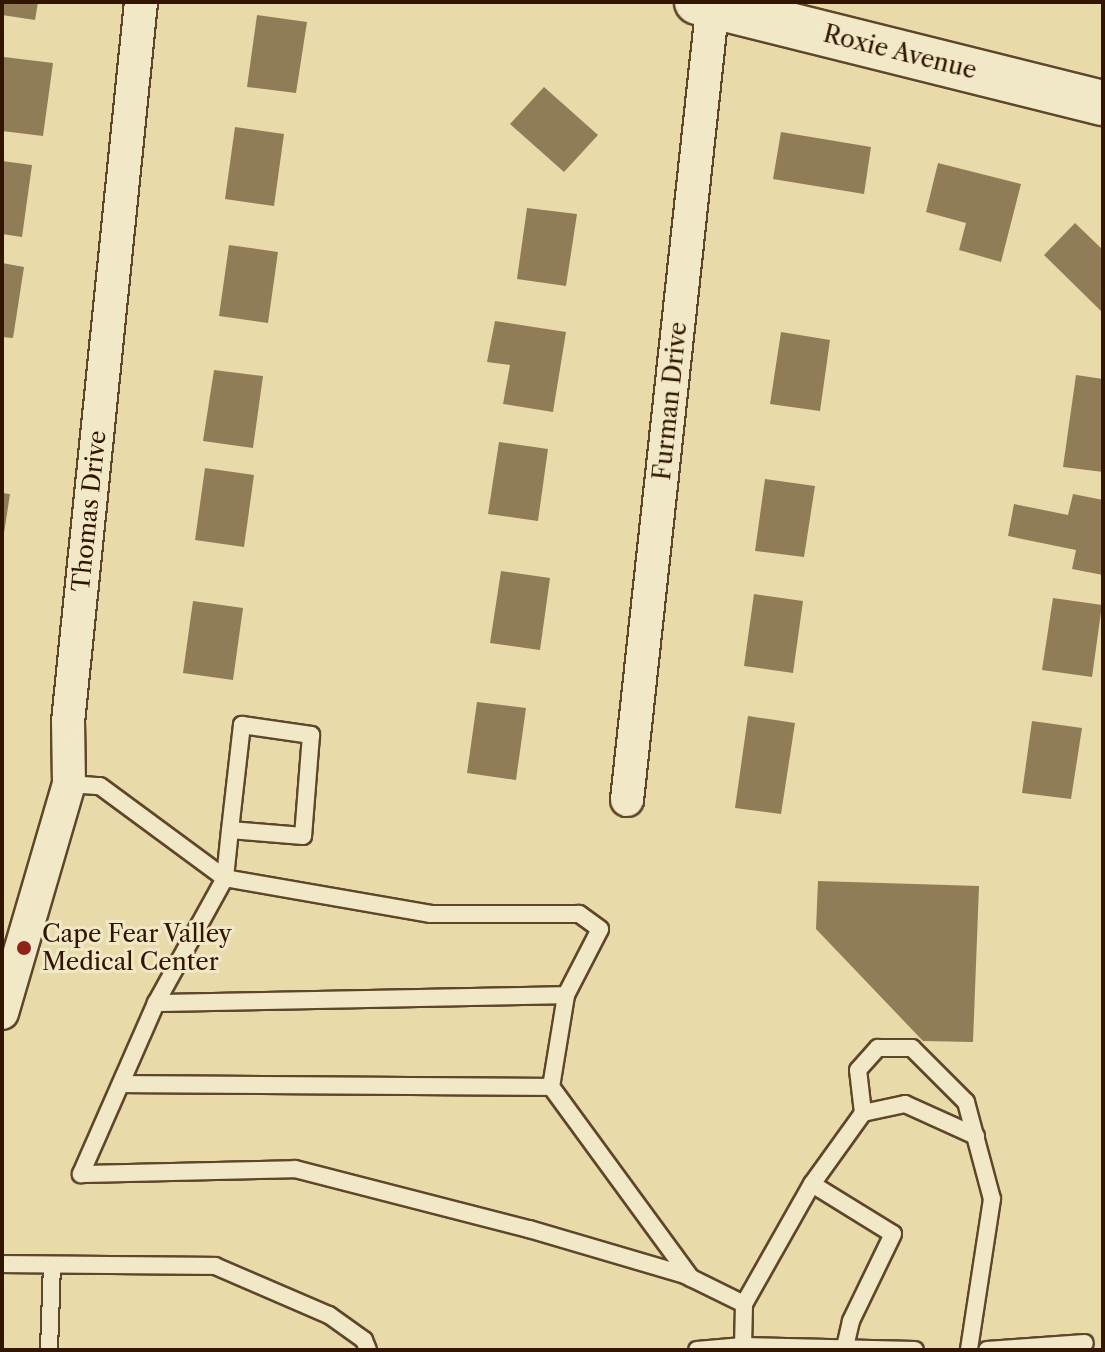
<!DOCTYPE html>
<style>
body{margin:0}
#map{position:relative;width:1105px;height:1352px;overflow:hidden;background:#e9dba9;font-family:"Libre Caslon Text",serif}
div>[style]{position:absolute}
[style*='--x']{left:calc(var(--x)*1px);top:calc(var(--y)*1px);width:calc(var(--w)*1px);rotate:calc(var(--a)*1deg)}
.building>*{inset:0;background:#917c58}
.roads{filter:drop-shadow(2px 0 #5f462a) drop-shadow(-2px 0 #5f462a) drop-shadow(0 2px #5f462a) drop-shadow(0 -2px #5f462a)}
.lane>*{height:16px;margin:-8px;padding:0 8px;transform-origin:8px;border-radius:8px;background:#f1e8c7}
.street>*{height:32px;margin:-16px;padding:0 16px;transform-origin:16px;border-radius:16px;background:#f1e8c7}
.secondary>*{height:44px;margin:-22px;padding:0 22px;transform-origin:22px;border-radius:22px;background:#f1e8c7}
.dots>*{width:22px;height:22px;translate:-50% -50%;box-sizing:border-box;border:4px solid #f1e8c7;border-radius:50%}
span{translate:-50% -50%;white-space:nowrap;text-align:center;line-height:1.15;-webkit-text-stroke:6px #f1e8c7;paint-order:stroke}
.street-label{font-size:24px;color:#311500}
.poi-label{font-size:24px;color:#311500}
.left{translate:0 -50%;text-align:left}
.frame{position:absolute;inset:0;border:4px solid #311500;pointer-events:none}
</style>
<div id="map">
<div class="building">
<div style="clip-path:polygon(2px 2px,38px 2px,35px 20px,2px 15px)"></div>
<div style="clip-path:polygon(257px 15px,307px 22px,296px 93px,247px 87px)"></div>
<div style="clip-path:polygon(4px 57px,53px 63px,43px 136px,2px 131px)"></div>
<div style="clip-path:polygon(544px 87px,598px 135px,564px 172px,510px 124px)"></div>
<div style="clip-path:polygon(235px 127px,284px 134px,274px 206px,225px 199px)"></div>
<div style="clip-path:polygon(781px 132px,871px 147px,864px 194px,773px 179px)"></div>
<div style="clip-path:polygon(2px 161px,32px 165px,22px 237px,2px 234px)"></div>
<div style="clip-path:polygon(938px 163px,1021px 184px,1001px 262px,959px 250px,966px 223px,926px 212px)"></div>
<div style="clip-path:polygon(527px 208px,577px 214px,566px 286px,517px 279px)"></div>
<div style="clip-path:polygon(1075px 223px,1103px 250px,1103px 313px,1044px 255px)"></div>
<div style="clip-path:polygon(229px 245px,278px 252px,268px 323px,219px 316px)"></div>
<div style="clip-path:polygon(2px 263px,24px 267px,13px 338px,2px 337px)"></div>
<div style="clip-path:polygon(495px 321px,566px 332px,553px 412px,503px 404px,510px 365px,487px 362px)"></div>
<div style="clip-path:polygon(781px 332px,830px 340px,820px 411px,770px 404px)"></div>
<div style="clip-path:polygon(214px 370px,263px 376px,253px 448px,203px 441px)"></div>
<div style="clip-path:polygon(1076px 375px,1103px 379px,1103px 472px,1063px 467px)"></div>
<div style="clip-path:polygon(499px 442px,548px 449px,538px 521px,488px 514px)"></div>
<div style="clip-path:polygon(205px 468px,254px 475px,244px 547px,195px 540px)"></div>
<div style="clip-path:polygon(765px 479px,815px 486px,804px 557px,755px 551px)"></div>
<div style="clip-path:polygon(2px 493px,10px 494px,4px 533px,2px 533px)"></div>
<div style="clip-path:polygon(1073px 494px,1103px 500px,1103px 575px,1072px 569px,1076px 550px,1008px 536px,1014px 504px,1068px 515px)"></div>
<div style="clip-path:polygon(501px 571px,550px 578px,540px 650px,490px 643px)"></div>
<div style="clip-path:polygon(754px 594px,803px 601px,793px 673px,744px 666px)"></div>
<div style="clip-path:polygon(1053px 598px,1102px 605px,1092px 677px,1042px 670px)"></div>
<div style="clip-path:polygon(193px 601px,243px 608px,233px 680px,183px 673px)"></div>
<div style="clip-path:polygon(477px 702px,526px 708px,516px 780px,467px 773px)"></div>
<div style="clip-path:polygon(748px 716px,795px 723px,781px 814px,735px 808px)"></div>
<div style="clip-path:polygon(1032px 721px,1082px 728px,1071px 799px,1022px 793px)"></div>
<div style="clip-path:polygon(818px 881px,979px 886px,973px 1042px,923px 1041px,816px 929px)"></div>
</div>
<div class="roads">
<div class="lane">
<div style="--x:69;--y:784;--w:31;--a:4"></div>
<div style="--x:100;--y:786;--w:155;--a:36.4"></div>
<div style="--x:225;--y:878;--w:48;--a:-84.1"></div>
<div style="--x:230;--y:830;--w:106;--a:-83.5"></div>
<div style="--x:242;--y:725;--w:70;--a:8.2"></div>
<div style="--x:311;--y:735;--w:101;--a:94.5"></div>
<div style="--x:303;--y:836;--w:73;--a:-175.3"></div>
<div style="--x:156;--y:1003;--w:410;--a:-1.1"></div>
<div style="--x:121;--y:1084;--w:430;--a:0.4"></div>
<div style="--x:863;--y:1113;--w:43;--a:-12.1"></div>
<div style="--x:905;--y:1104;--w:78;--a:24.3"></div>
<div style="--x:812;--y:1184;--w:95;--a:31.7"></div>
<div style="--x:893;--y:1234;--w:97;--a:115.8"></div>
<div style="--x:851;--y:1321;--w:28;--a:103"></div>
<div style="--x:2;--y:1264;--w:213;--a:0.5"></div>
<div style="--x:215;--y:1266;--w:124;--a:23.3"></div>
<div style="--x:329;--y:1315;--w:43;--a:35.5"></div>
<div style="--x:364;--y:1340;--w:11;--a:68"></div>
<div style="--x:691;--y:1278;--w:237;--a:-126.2"></div>
<div style="--x:551;--y:1087;--w:93;--a:-80.7"></div>
<div style="--x:566;--y:995;--w:74;--a:-62.7"></div>
<div style="--x:600;--y:929;--w:26;--a:-144"></div>
<div style="--x:579;--y:914;--w:148;--a:180"></div>
<div style="--x:431;--y:914;--w:209;--a:-170.1"></div>
<div style="--x:225;--y:878;--w:143;--a:118.9"></div>
<div style="--x:156;--y:1003;--w:187;--a:113.7"></div>
<div style="--x:81;--y:1174;--w:214;--a:-1.3"></div>
<div style="--x:295;--y:1169;--w:242;--a:14.4"></div>
<div style="--x:529;--y:1229;--w:163;--a:16.4"></div>
<div style="--x:685;--y:1275;--w:66;--a:26.2"></div>
<div style="--x:743;--y:1346;--w:42;--a:-88.6"></div>
<div style="--x:744;--y:1304;--w:138;--a:-60.5"></div>
<div style="--x:812;--y:1184;--w:87;--a:-54.3"></div>
<div style="--x:863;--y:1113;--w:43;--a:-96.6"></div>
<div style="--x:858;--y:1070;--w:30;--a:-48"></div>
<div style="--x:878;--y:1048;--w:34;--a:0"></div>
<div style="--x:912;--y:1048;--w:76;--a:45"></div>
<div style="--x:966;--y:1102;--w:100;--a:75"></div>
<div style="--x:992;--y:1199;--w:153;--a:98.7"></div>
<div style="--x:49;--y:1350;--w:85;--a:-88"></div>
<div style="--x:697;--y:1350;--w:46;--a:-5"></div>
<div style="--x:743;--y:1346;--w:172;--a:1.3"></div>
<div style="--x:987;--y:1350;--w:98;--a:-4.1"></div>
</div>
<div class="street">
<div style="--x:627;--y:800;--w:803;--a:-83.85"></div>
<div style="--x:2;--y:1013;--w:239;--a:-73.7"></div>
<div style="--x:69;--y:784;--w:62;--a:-90.9"></div>
<div style="--x:68;--y:722;--w:724;--a:-84.21"></div>
</div>
<div class="secondary">
<div style="--x:697;--y:2;--w:418;--a:14"></div>
</div>
</div>
<div class="dots">
<div style="left:24px;top:948px;background:#8f2418"></div>
</div>
<div class="street-label">
<span style="left:900px;top:52px;rotate:14deg">Roxie Avenue</span>
<span style="left:670px;top:401px;rotate:-84deg">Furman Drive</span>
<span style="left:89px;top:511px;rotate:-84deg">Thomas Drive</span>
</div>
<div class="poi-label">
<span class="left" style="left:42px;top:948px">Cape Fear Valley<br>Medical Center</span>
</div>
<div class="frame"></div>
</div>
